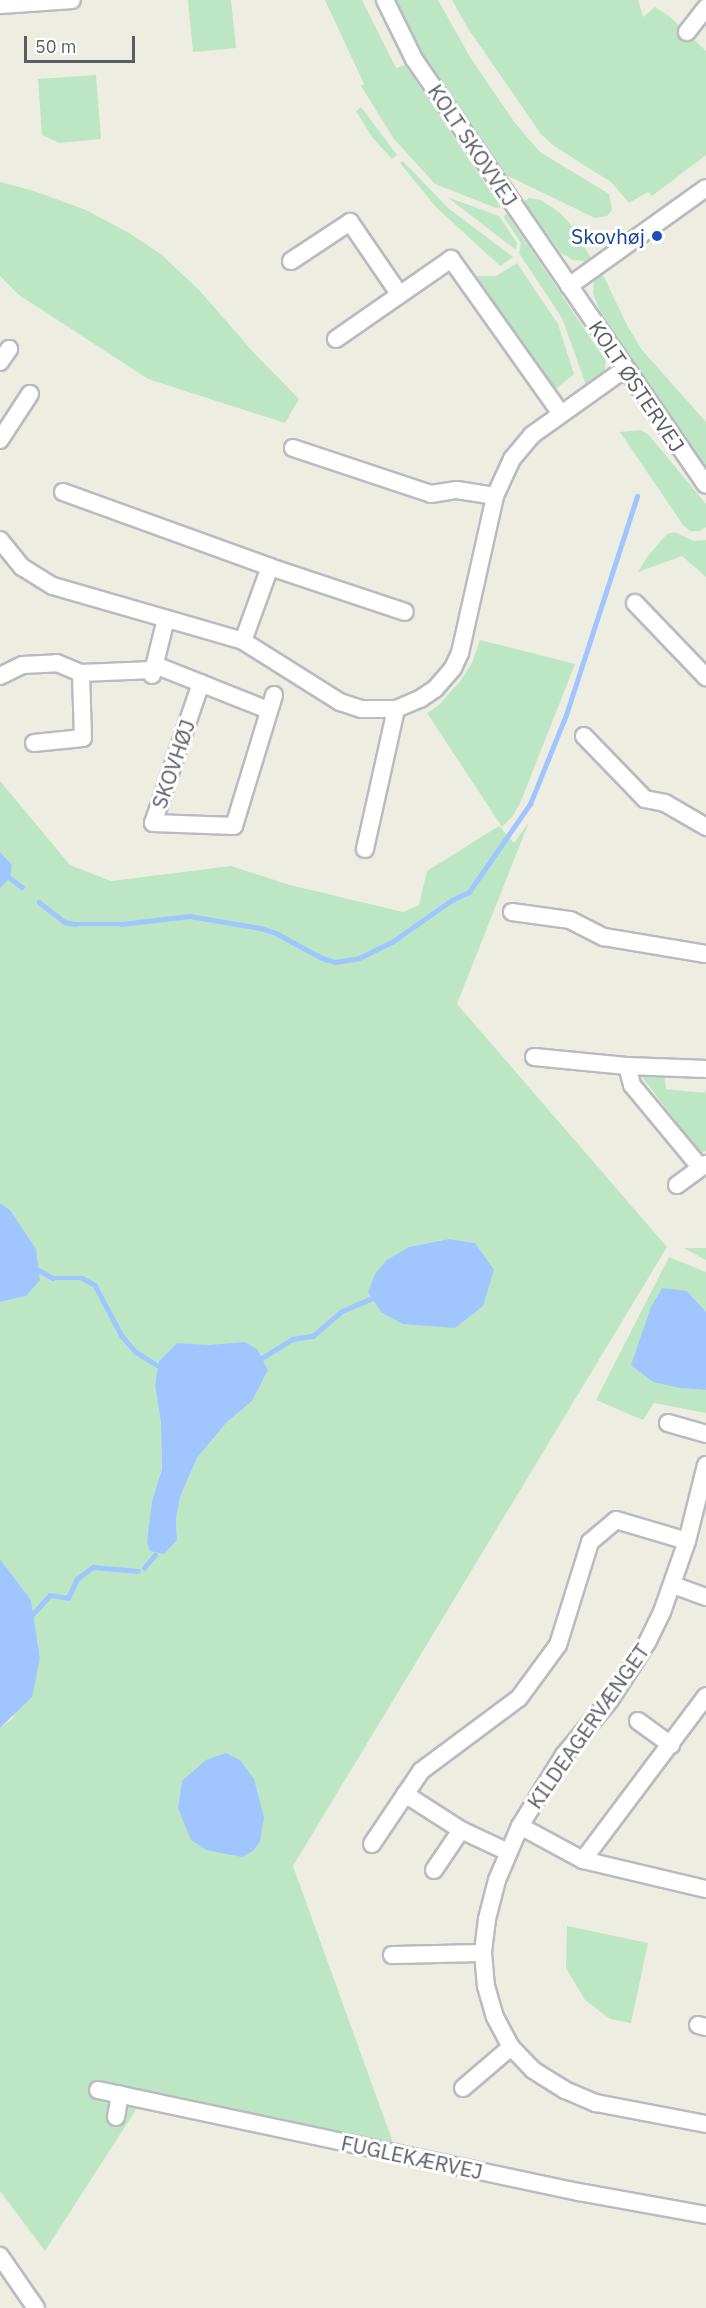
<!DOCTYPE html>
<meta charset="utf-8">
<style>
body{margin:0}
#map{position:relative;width:706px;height:2308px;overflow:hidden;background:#eeede2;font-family:"IBM Plex Sans",sans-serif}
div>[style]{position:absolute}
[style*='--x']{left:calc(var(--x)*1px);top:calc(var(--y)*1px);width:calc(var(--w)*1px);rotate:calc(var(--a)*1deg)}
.green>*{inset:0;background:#bde7c4}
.water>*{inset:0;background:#a0c5ff}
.stream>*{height:4.5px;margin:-2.25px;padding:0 2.25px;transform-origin:2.25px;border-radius:2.25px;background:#a0c5ff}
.roads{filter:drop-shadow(2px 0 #b9bbc1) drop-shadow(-2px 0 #b9bbc1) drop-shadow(0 2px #b9bbc1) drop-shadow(0 -2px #b9bbc1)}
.minor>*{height:16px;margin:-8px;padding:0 8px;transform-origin:8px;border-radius:8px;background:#fff}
.dots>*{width:16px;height:16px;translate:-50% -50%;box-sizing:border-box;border:3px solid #fff;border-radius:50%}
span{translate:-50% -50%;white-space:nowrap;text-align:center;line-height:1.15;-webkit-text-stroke:6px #fff;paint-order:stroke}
.street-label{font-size:21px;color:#5a5d63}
.transit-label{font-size:21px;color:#164399}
.right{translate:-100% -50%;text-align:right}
.scale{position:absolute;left:24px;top:36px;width:111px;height:27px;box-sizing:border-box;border:3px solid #5a5d63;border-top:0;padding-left:8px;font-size:18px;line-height:21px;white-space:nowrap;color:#5a5d63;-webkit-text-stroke:4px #fff;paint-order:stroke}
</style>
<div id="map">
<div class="green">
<div style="clip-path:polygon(188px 0,231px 0,236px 48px,193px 52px)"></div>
<div style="clip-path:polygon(325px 0,362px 0,396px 68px,405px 65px,501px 207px,496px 208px,435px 184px,394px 139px,361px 86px,364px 84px)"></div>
<div style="clip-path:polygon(394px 0,438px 0,470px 57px,515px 123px,540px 152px,609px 194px,612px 210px,607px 216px,595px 218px,508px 176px,467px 127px,426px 63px)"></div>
<div style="clip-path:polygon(452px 0,638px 0,643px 17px,655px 7px,669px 16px,706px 51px,706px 155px,652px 196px,648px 192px,629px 203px,611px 182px,554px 146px,541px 134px,467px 27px)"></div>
<div style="clip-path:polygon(96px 75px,101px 139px,59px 143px,42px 135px,38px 79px)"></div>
<div style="clip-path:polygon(361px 107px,397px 155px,392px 159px,372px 137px,356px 111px)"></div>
<div style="clip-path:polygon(403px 161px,448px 208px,513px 257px,500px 266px,436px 207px,400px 163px)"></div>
<div style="clip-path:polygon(0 182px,34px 191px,86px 210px,129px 233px,162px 255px,200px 291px,255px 354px,299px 399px,285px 423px,148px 379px,19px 295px,0 276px)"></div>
<div style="clip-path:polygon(447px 197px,499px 216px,517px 243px,516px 250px)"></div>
<div style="clip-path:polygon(529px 198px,541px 200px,559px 212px,573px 227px,591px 258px,585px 261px,573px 260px,561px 253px,524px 202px)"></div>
<div style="clip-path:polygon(507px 214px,606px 361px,604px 376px,587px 388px,562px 318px,519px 253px,521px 243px,503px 216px)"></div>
<div style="clip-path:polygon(517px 263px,558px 324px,574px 374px,552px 392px,471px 276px,496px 276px)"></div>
<div style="clip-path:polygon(602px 273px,628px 327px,642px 350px,706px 422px,706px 470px,599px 309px,593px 293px,594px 282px)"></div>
<div style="clip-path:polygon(640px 430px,648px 434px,706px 504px,706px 527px,700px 531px,690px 531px,683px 525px,620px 432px)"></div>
<div style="clip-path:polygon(674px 532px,694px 541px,706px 540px,706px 577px,682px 556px,638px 572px,647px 557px,667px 534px)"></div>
<div style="clip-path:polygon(480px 640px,575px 664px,521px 801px,513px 816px,502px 827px,427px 713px,439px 705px,461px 680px,472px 663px)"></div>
<div style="clip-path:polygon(evenodd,0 781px,70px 865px,111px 881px,231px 866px,290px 885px,403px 912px,419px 905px,427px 871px,499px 826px,514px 843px,529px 822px,457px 1004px,667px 1247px,293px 1866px,395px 2148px,146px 2094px,45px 2251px,0 2191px,0 1728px,13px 1718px,40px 1658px,31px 1600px,0 1559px,0 1302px,26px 1296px,10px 1210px,0 1203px,0 781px,449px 1239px,475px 1243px,409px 1247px,449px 1239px,0 781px,177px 1343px,258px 1350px,268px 1370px,252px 1401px,227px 1422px,197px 1458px,180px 1497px,176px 1519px,177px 1540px,152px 1501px,162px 1469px,161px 1423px,155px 1385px,159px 1361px,177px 1343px)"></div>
<div style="clip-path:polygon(664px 1073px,666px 1089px,705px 1093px,706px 1088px,706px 1151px,700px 1153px,642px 1077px)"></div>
<div style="clip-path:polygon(684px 1248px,706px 1248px,706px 1260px,700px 1257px)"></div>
<div style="clip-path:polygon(669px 1257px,706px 1272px,706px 1312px,687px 1291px,680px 1388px,706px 1390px,706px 1413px,654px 1403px,643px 1420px,596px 1400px)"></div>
<div style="clip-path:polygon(567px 1926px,648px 1943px,631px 2023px,610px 2019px,585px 2000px,566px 1968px)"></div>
</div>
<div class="water">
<div style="clip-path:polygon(0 852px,12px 865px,10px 878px,0 888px)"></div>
<div style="clip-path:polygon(0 1203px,10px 1210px,36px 1249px,40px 1280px,26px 1296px,0 1302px)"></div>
<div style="clip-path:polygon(449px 1239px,475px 1243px,494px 1270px,483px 1306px,455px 1328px,403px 1324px,381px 1312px,368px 1292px,375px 1274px,387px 1260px,409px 1247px)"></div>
<div style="clip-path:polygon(662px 1288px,687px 1291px,706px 1312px,706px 1390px,680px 1388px,653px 1382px,631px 1365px,651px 1307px)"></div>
<div style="clip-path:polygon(245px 1342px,258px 1350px,268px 1370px,252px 1401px,227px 1422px,197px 1458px,180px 1497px,176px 1519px,177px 1540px,164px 1554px,150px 1551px,147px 1543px,152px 1501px,162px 1469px,161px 1423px,155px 1385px,159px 1361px,177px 1343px,209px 1345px)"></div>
<div style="clip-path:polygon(0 1559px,31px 1600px,40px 1658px,32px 1697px,0 1728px)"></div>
<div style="clip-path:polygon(226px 1753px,240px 1760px,254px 1779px,264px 1818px,260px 1841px,253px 1851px,242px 1857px,206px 1850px,191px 1840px,178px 1808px,182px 1781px,206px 1760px)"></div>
</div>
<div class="stream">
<div style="--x:10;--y:878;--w:15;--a:37"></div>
<div style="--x:39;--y:902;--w:33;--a:38"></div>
<div style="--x:65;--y:922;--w:10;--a:11"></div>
<div style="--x:75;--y:924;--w:46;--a:0"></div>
<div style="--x:121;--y:924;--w:69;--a:-6.6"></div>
<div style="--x:190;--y:916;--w:71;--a:9.7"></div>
<div style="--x:260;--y:928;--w:17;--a:17"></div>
<div style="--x:276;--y:933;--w:52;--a:28.5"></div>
<div style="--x:322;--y:958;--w:14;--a:17"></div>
<div style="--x:335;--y:962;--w:24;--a:-9"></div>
<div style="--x:359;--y:958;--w:37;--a:-26"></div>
<div style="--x:392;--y:942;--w:73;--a:-35"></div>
<div style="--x:452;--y:900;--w:19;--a:-25"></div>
<div style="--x:469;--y:892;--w:107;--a:-55.3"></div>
<div style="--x:530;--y:804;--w:96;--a:-68"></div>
<div style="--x:566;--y:715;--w:230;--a:-72"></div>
<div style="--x:39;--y:1270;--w:16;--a:30"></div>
<div style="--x:53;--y:1278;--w:29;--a:0"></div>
<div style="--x:82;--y:1278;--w:15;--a:28"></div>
<div style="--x:95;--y:1285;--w:58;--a:62.1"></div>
<div style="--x:122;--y:1336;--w:21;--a:49"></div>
<div style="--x:136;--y:1352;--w:26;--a:32"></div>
<div style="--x:262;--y:1358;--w:36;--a:-32"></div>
<div style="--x:293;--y:1339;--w:20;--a:-9"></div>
<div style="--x:313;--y:1336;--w:38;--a:-41"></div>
<div style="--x:342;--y:1311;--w:33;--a:-23"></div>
<div style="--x:144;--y:1568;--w:17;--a:-50"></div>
<div style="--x:33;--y:1614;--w:25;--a:-48"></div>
<div style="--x:50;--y:1595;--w:18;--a:9"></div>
<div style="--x:68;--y:1598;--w:21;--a:-65"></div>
<div style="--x:77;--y:1579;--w:20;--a:-37"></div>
<div style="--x:93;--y:1567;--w:45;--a:5.1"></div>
</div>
<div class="roads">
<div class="minor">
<div style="--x:385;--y:0;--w:66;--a:63.8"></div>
<div style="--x:414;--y:59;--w:516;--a:55.57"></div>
<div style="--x:0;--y:5;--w:72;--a:-4"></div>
<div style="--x:687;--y:32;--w:31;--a:-52"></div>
<div style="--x:291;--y:261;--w:71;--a:-33.5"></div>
<div style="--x:350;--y:222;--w:88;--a:55.6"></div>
<div style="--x:569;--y:286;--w:168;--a:-35.6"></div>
<div style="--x:336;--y:339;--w:140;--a:-34.8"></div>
<div style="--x:451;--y:259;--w:190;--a:54.6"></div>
<div style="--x:0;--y:362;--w:16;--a:-55"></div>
<div style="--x:0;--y:440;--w:55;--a:-56.9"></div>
<div style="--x:293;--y:448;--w:145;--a:18.4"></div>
<div style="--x:431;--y:494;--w:26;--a:-9"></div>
<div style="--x:457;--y:490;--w:38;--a:9"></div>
<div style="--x:63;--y:492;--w:220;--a:19.9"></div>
<div style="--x:270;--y:567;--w:142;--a:18.4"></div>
<div style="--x:0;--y:540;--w:35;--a:51"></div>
<div style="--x:22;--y:567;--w:36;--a:32"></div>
<div style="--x:53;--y:586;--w:198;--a:16.1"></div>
<div style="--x:243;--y:641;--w:115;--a:32.2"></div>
<div style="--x:340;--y:702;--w:22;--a:18"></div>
<div style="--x:361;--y:709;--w:35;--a:0"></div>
<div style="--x:396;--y:709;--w:26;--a:-23"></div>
<div style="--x:420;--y:699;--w:18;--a:-34"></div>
<div style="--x:435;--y:689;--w:28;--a:-49"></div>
<div style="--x:453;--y:668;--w:17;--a:-65"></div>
<div style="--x:460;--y:653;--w:161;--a:-77.4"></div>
<div style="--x:495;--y:496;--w:41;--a:-65.3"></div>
<div style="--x:512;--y:459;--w:31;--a:-50"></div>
<div style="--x:532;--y:435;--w:114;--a:-35.4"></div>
<div style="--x:635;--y:603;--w:103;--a:46.2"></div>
<div style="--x:243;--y:641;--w:79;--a:-70"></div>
<div style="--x:155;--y:665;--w:122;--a:21.7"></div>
<div style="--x:152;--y:675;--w:58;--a:-76"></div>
<div style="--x:0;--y:676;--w:25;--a:-26"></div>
<div style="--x:23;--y:665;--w:34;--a:-3"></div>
<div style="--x:57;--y:663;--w:26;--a:23"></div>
<div style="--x:81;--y:673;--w:72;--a:-2.4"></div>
<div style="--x:201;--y:683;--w:148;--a:108.9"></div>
<div style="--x:153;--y:823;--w:81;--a:2.1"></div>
<div style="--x:234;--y:826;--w:137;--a:-73"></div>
<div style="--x:584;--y:736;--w:88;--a:45.9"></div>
<div style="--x:645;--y:799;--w:20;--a:11"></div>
<div style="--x:665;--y:803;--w:48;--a:30.3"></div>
<div style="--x:34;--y:743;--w:49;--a:-5.8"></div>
<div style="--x:83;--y:738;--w:65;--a:-91.8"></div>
<div style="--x:365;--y:849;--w:143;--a:-77.5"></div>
<div style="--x:512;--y:912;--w:59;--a:7.9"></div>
<div style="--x:570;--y:920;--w:38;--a:27"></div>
<div style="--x:604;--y:937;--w:103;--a:9.5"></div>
<div style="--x:534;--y:1057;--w:93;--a:5.5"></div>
<div style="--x:627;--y:1066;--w:79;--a:2.2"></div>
<div style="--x:627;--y:1066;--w:20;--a:75"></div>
<div style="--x:632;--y:1085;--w:107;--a:50.3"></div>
<div style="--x:677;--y:1185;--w:36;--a:-36"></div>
<div style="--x:668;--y:1423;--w:40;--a:16"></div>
<div style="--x:706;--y:1465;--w:78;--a:104"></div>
<div style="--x:687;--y:1541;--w:75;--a:109.4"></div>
<div style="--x:662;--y:1612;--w:32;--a:116"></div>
<div style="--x:648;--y:1641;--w:70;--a:122.8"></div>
<div style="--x:610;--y:1700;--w:72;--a:129.9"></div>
<div style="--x:564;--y:1755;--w:84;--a:121.8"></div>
<div style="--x:520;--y:1826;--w:59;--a:113.1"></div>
<div style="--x:497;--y:1880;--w:40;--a:104.4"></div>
<div style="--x:487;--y:1919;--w:34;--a:97"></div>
<div style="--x:483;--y:1953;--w:33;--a:85"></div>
<div style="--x:486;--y:1986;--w:32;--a:74"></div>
<div style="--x:495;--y:2017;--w:34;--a:62"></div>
<div style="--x:511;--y:2047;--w:32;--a:46"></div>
<div style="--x:533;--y:2070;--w:38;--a:32"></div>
<div style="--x:565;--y:2090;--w:34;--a:23"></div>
<div style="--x:596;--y:2103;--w:112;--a:10.8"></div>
<div style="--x:673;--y:1585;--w:35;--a:20"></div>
<div style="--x:638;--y:1721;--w:41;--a:36"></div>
<div style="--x:405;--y:1794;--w:67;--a:32.7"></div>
<div style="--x:461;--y:1830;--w:52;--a:25.1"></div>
<div style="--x:520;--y:1826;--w:72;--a:28.4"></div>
<div style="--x:583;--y:1860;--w:126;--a:13.3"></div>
<div style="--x:372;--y:1844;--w:88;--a:-56.1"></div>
<div style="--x:421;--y:1771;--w:122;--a:-36.7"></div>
<div style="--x:519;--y:1698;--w:66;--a:-53.7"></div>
<div style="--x:558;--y:1645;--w:108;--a:-72.7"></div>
<div style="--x:590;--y:1542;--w:34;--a:-40"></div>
<div style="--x:616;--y:1520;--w:74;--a:16.5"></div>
<div style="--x:583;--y:1860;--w:205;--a:-53.1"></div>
<div style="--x:434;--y:1870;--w:48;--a:-56"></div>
<div style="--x:392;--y:1955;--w:91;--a:-1.3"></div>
<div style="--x:698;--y:2025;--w:8;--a:14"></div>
<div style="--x:463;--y:2088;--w:63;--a:-40.5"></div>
<div style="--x:98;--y:2090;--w:492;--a:12"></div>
<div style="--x:579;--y:2192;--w:129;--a:10.3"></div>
<div style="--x:116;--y:2117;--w:23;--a:-80"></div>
<div style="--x:0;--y:2256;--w:63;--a:55.3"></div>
</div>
</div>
<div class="dots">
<div style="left:657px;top:236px;background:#1a4fb4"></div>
</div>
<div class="street-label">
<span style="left:473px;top:145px;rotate:56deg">KOLT SKOVVEJ</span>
<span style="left:637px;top:386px;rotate:56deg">KOLT ØSTERVEJ</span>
<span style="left:173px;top:764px;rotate:-71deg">SKOVHØJ</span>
<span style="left:588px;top:1726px;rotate:-55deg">KILDEAGERVÆNGET</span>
<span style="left:412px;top:2157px;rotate:12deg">FUGLEKÆRVEJ</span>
</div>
<div class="transit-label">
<span class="right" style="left:645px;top:236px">Skovhøj</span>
</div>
<div class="scale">50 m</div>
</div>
